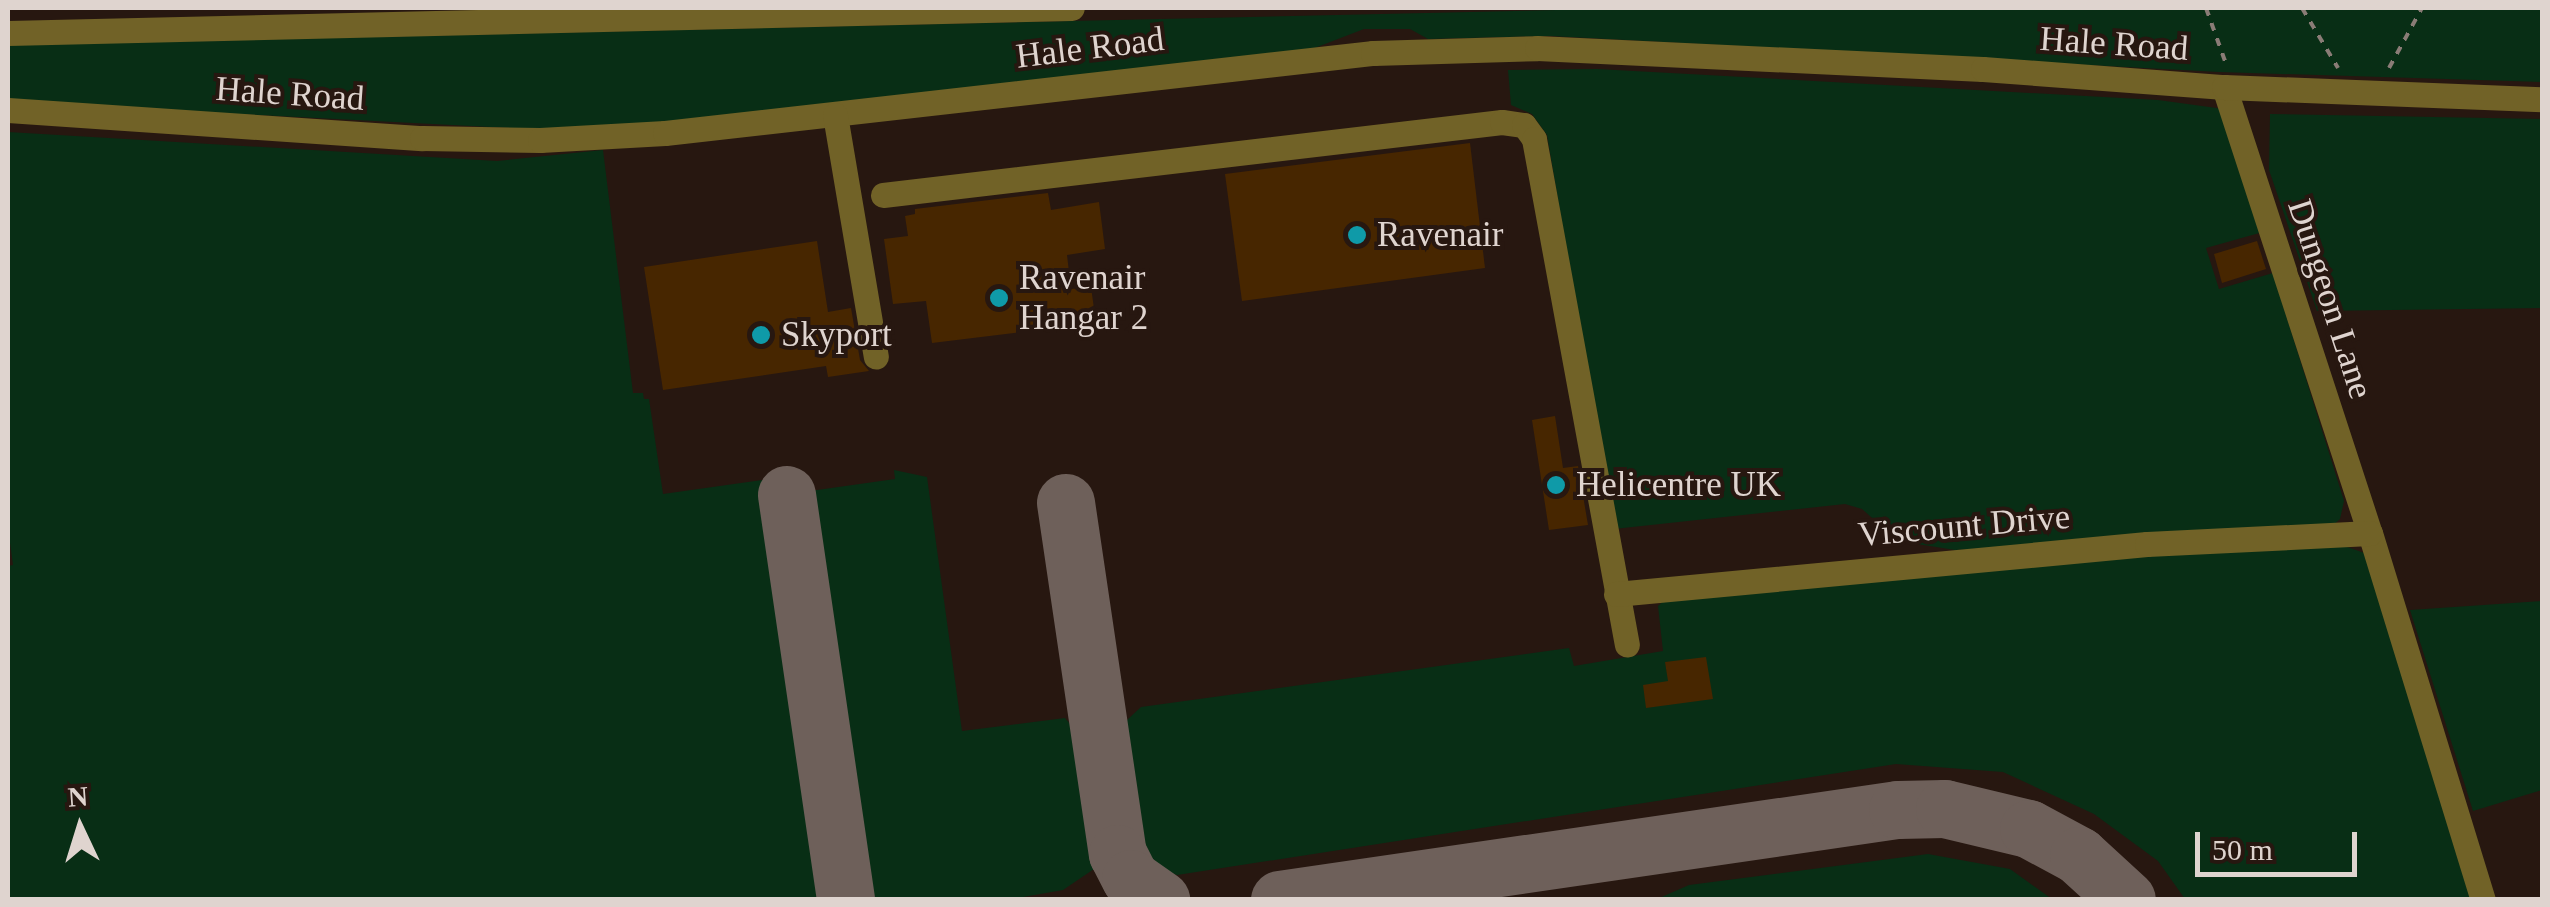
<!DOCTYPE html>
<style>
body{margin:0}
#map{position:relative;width:2550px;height:907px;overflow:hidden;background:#271710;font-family:Georgia,serif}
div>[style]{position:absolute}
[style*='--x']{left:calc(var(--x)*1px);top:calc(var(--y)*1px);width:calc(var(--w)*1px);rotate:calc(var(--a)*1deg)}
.green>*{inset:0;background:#082e15}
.taxiway>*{height:58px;margin:-29px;padding:0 29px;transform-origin:29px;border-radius:29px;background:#6e605a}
.building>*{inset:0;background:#472600}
.path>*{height:4px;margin-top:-2px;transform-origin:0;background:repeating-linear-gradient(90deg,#8a7c76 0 8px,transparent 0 16px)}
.minor>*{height:25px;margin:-12.5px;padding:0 12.5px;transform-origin:12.5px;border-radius:12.5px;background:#716227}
.dots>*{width:28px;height:28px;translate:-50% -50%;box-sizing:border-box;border:5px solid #271710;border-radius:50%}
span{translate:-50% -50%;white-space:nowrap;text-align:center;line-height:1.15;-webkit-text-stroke:8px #271710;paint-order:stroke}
.street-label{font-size:35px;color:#dfd4cf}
.poi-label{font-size:35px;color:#dfd4cf}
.left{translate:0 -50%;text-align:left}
.frame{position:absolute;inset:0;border:10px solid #dfd4cf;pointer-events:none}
.north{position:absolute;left:30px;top:777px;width:100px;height:100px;-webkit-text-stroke:8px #271710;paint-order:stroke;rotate:356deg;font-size:28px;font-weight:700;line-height:40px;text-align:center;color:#dfd4cf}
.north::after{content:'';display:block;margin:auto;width:35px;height:45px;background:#dfd4cf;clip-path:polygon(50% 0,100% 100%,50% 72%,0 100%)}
.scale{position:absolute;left:2195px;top:832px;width:162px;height:45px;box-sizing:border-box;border:5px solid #dfd4cf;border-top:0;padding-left:12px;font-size:30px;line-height:35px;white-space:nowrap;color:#dfd4cf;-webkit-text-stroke:8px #271710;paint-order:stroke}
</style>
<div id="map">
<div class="green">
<div style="clip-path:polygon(1644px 8px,2542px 8px,2542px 82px,2219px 72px,1551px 36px,1428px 39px,1410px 29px,1364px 29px,1312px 49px,656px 125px,527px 129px,8px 102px,8px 45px)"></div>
<div style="clip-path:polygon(1597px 69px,2158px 100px,2224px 109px,2263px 232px,2206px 248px,2219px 289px,2273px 273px,2344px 501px,2340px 519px,2330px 528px,1955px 550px,1898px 541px,1862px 509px,1845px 504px,1614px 529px,1547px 135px,1532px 114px,1511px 105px,1508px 70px)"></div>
<div style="clip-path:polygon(2270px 114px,2542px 119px,2542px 308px,2317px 311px,2269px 170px)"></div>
<div style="clip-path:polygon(8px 132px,497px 161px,603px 150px,633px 393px,643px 393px,644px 399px,649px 399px,663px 494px,770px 479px,817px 824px,819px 899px,8px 899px,8px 566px,13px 565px,8px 528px)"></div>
<div style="clip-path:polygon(894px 470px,927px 477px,962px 731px,1065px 718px,1081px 737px,1098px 853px,1094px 869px,1063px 890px,1011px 899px,874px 900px,866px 883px,850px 816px,803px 492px,895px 479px)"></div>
<div style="clip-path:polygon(2336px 543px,2370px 555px,2473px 899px,2185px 899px,2158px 861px,2094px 814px,2003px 772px,1896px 764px,1177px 875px,1154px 866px,1137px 848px,1127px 816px,1119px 744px,1127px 720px,1141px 707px,1569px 648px,1574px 666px,1663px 651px,1658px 606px,1670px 595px,2150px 554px)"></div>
<div style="clip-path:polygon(2542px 601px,2542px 790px,2473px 811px,2410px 610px)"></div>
<div style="clip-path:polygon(1928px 854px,2010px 869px,2052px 899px,1657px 899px,1689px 885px)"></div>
</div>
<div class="taxiway">
<div style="--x:787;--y:495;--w:409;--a:81.7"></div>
<div style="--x:1066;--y:503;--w:355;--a:81.6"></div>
<div style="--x:1118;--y:854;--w:28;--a:63"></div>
<div style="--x:1131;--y:879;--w:37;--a:35"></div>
<div style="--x:1280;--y:900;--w:625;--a:-8.29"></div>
<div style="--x:1898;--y:810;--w:47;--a:-1.2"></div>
<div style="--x:1945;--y:809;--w:86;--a:13.4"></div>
<div style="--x:2029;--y:829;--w:57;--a:28.4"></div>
<div style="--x:2079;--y:856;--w:65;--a:42.5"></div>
</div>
<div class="building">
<div style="clip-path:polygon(1470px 143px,1485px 268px,1242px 301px,1225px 174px)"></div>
<div style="clip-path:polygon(1048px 193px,1051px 210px,1099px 202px,1105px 249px,1067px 255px,1071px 289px,1091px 287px,1096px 323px,932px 343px,926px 301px,893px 304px,884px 239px,908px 236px,905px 216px,915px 214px,915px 209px)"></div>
<div style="clip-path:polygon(817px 241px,828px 312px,851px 308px,860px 360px,869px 371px,828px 377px,826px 366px,663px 390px,644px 267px)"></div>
<div style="clip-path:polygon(2257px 241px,2266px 269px,2222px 283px,2214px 254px)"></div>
<div style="clip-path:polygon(1555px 416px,1563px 468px,1578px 466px,1588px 525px,1549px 530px,1532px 420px)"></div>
<div style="clip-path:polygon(1706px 657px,1713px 699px,1646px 708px,1643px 685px,1668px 681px,1665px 662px)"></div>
</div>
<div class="path">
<div style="--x:2206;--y:8;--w:59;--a:70.3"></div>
<div style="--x:2302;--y:8;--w:70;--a:59"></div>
<div style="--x:2389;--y:68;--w:68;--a:-61.2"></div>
</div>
<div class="minor">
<div style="--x:8;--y:33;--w:1064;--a:-1.35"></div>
<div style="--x:2224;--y:87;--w:469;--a:71.9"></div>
<div style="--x:2370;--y:533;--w:384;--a:72.9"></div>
<div style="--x:8;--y:110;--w:415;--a:3.9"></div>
<div style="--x:422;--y:138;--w:118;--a:1"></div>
<div style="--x:540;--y:140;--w:125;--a:-3.2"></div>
<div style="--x:665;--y:133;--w:713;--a:-6.45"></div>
<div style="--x:1373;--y:53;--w:164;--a:-1.7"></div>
<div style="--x:1537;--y:48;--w:446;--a:2.7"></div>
<div style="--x:1983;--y:69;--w:242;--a:4.3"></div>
<div style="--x:2224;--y:87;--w:318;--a:2.2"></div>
<div style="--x:835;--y:115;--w:245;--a:80.4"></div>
<div style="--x:883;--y:195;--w:623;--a:-6.73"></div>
<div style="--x:1502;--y:122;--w:22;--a:8"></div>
<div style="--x:1524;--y:125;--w:17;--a:54"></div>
<div style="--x:1534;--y:139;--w:514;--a:79.59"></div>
<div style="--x:1616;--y:594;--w:533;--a:-5.38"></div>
<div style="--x:2147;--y:544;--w:223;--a:-2.8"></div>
</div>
<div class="dots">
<div style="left:1357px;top:235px;background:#0f9aa8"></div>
<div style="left:999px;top:298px;background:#0f9aa8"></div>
<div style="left:761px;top:335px;background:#0f9aa8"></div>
<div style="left:1556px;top:485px;background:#0f9aa8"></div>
</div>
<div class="street-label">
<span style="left:2114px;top:44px;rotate:4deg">Hale Road</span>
<span style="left:1090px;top:48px;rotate:-7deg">Hale Road</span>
<span style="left:290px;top:94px;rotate:4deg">Hale Road</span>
<span style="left:2330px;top:299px;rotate:72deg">Dungeon Lane</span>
<span style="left:1964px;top:526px;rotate:-5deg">Viscount Drive</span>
</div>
<div class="poi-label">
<span class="left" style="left:1377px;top:235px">Ravenair</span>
<span class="left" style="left:1019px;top:298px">Ravenair<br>Hangar 2</span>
<span class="left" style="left:781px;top:335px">Skyport</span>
<span class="left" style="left:1576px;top:485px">Helicentre UK</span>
</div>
<div class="frame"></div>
<div class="north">N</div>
<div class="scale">50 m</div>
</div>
